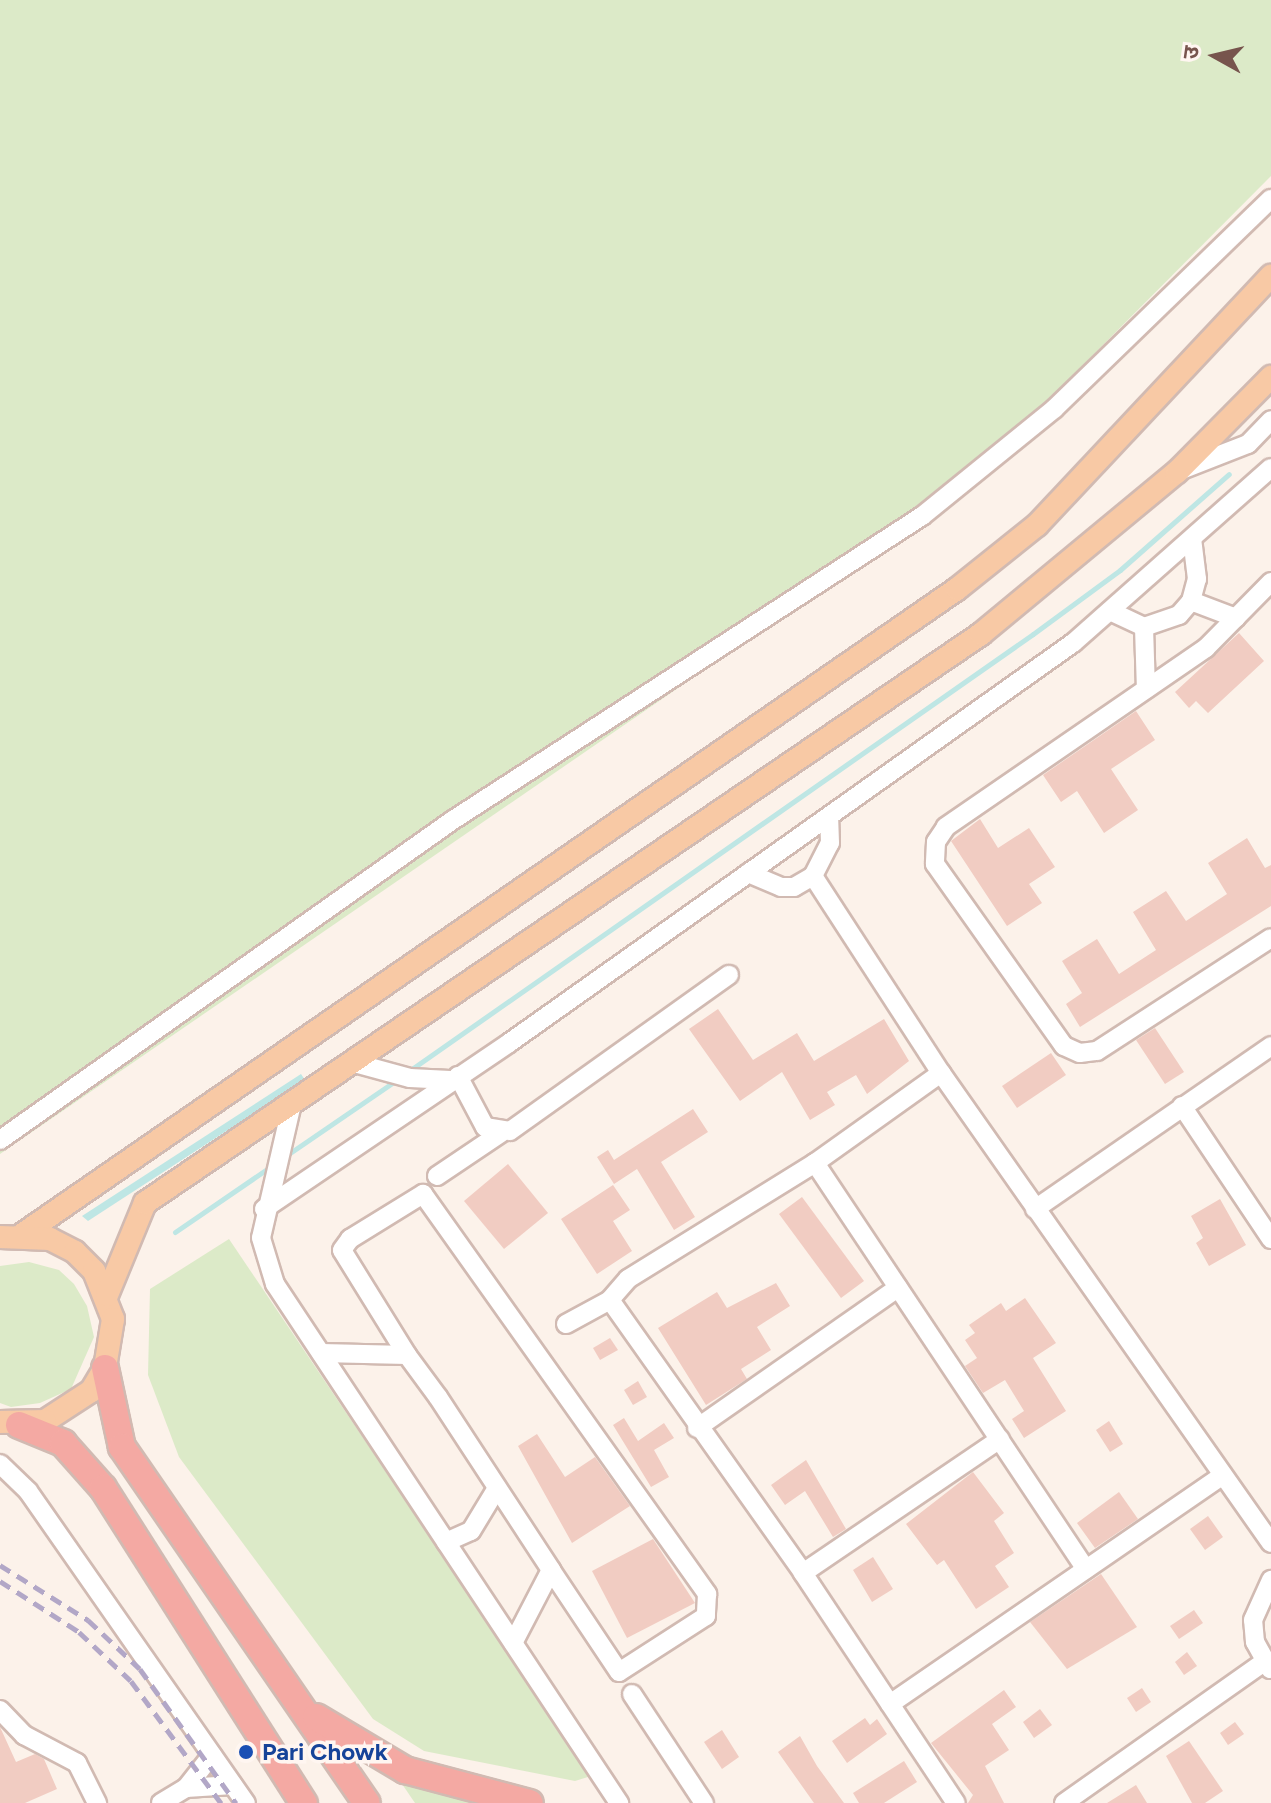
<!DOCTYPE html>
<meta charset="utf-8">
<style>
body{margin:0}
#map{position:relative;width:1271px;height:1803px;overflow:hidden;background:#fcf2ea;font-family:Figtree,"Noto Sans Devanagari",sans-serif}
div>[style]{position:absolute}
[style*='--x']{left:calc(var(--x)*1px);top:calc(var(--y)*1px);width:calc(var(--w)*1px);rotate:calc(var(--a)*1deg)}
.green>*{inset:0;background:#dceac8}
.water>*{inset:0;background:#bee6e4}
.stream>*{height:5px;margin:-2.5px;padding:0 2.5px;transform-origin:2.5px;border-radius:2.5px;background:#bee6e4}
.building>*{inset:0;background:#f1ccc2}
.roads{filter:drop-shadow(2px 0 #d1bab2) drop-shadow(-2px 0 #d1bab2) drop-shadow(0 2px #d1bab2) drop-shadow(0 -2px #d1bab2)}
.minor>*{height:18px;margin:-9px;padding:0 9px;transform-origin:9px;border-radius:9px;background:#fff}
.major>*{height:22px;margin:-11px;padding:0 11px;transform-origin:11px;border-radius:11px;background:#f8c9a5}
.highway>*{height:26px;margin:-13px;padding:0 13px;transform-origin:13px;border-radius:13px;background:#f4a9a3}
.rail>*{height:5px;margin-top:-2.5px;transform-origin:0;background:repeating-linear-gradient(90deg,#b2a7c7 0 12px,transparent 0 20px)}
.dots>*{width:22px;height:22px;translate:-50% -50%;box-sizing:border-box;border:4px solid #fff6f1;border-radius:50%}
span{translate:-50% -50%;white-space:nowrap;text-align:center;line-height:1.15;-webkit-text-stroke:7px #fff6f1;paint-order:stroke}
.transit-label{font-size:24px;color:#164399;font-weight:700}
.left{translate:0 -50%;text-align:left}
.north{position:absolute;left:1175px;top:16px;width:80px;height:80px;-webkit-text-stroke:6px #fff6f1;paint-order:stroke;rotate:278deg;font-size:22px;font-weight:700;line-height:32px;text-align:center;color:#77544d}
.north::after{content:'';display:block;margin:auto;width:28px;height:36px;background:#77544d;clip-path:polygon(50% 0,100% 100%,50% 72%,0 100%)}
</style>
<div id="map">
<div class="green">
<div style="clip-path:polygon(0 0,1271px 0,1271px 176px,943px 506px,0 1154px)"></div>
<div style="clip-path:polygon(229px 1239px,591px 1776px,575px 1781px,424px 1751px,373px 1719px,179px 1457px,148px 1375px,150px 1289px)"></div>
<div style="clip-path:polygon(29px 1262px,59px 1270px,74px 1284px,87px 1306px,94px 1337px,71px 1389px,40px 1403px,11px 1407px,0 1403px,0 1266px)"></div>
<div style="clip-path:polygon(402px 1784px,498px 1803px,415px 1803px)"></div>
</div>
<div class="water">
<div style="clip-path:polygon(301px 1074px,305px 1080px,88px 1221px,82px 1216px)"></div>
</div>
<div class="stream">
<div style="--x:406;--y:1073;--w:765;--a:-35"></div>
<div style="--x:1033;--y:634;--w:108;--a:-36.3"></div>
<div style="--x:1120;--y:570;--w:145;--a:-41.4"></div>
<div style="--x:284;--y:1157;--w:135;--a:-34.4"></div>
<div style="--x:175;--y:1232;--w:119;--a:-34.4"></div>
</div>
<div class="building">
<div style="clip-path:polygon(1239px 633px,1264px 661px,1208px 713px,1196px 701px,1189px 708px,1175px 692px)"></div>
<div style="clip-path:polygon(1136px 711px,1155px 740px,1111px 769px,1138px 810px,1104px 833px,1077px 791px,1061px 802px,1043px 775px)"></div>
<div style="clip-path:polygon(980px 819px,998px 848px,1029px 828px,1055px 867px,1029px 884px,1042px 903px,1007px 926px,951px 841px)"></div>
<div style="clip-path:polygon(1247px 838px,1265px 868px,1271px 865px,1271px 906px,1080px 1027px,1066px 1004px,1082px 993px,1062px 961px,1097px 939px,1119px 974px,1156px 950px,1133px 912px,1166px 891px,1186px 921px,1227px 894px,1208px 863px)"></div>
<div style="clip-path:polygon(718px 1009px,753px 1060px,797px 1033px,814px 1061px,884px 1019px,909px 1061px,867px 1094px,856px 1075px,827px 1092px,835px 1105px,810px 1120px,782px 1072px,740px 1101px,689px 1029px)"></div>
<div style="clip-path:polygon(1155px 1028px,1184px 1072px,1165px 1084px,1136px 1040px)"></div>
<div style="clip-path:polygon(1051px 1053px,1066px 1075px,1017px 1108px,1002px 1086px)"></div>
<div style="clip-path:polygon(693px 1109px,708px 1132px,661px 1162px,695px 1217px,674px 1230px,637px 1169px,614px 1184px,597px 1157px,608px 1150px,614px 1160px)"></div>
<div style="clip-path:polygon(508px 1164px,548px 1213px,504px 1249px,464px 1201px)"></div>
<div style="clip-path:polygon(613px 1185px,630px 1210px,613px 1221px,632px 1251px,597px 1274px,561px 1219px)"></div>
<div style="clip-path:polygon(802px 1197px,864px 1281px,841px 1298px,779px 1214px)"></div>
<div style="clip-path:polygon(1220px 1199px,1246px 1245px,1209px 1266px,1196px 1243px,1203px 1238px,1191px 1216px)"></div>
<div style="clip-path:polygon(776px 1283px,790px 1306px,757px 1327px,771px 1350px,741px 1369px,747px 1379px,706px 1405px,658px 1328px,717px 1292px,727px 1308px)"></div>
<div style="clip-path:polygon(1025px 1298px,1056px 1343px,1033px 1358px,1066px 1411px,1024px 1438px,1012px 1419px,1024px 1411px,1005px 1380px,983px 1393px,965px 1366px,977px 1358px,965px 1340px,975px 1333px,969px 1325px,1001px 1303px,1006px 1311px)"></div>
<div style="clip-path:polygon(610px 1338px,618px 1350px,600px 1360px,593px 1348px)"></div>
<div style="clip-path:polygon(638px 1381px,647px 1397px,633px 1405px,624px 1390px)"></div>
<div style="clip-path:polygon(624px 1418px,638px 1441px,664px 1423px,674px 1438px,654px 1450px,669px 1477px,651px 1487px,613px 1425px)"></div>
<div style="clip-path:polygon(1109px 1421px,1123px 1444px,1110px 1452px,1096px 1430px)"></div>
<div style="clip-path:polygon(537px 1434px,565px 1477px,595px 1457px,630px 1506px,572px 1543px,518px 1446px)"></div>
<div style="clip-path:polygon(806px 1460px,846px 1529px,833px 1537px,805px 1491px,785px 1505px,771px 1485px)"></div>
<div style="clip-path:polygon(973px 1472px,1004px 1513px,994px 1521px,1014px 1553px,995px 1566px,1009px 1587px,976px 1609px,944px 1560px,937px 1565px,906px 1524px)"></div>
<div style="clip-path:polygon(1119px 1492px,1138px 1519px,1095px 1548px,1077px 1523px)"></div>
<div style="clip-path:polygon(1208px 1516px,1223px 1537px,1205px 1550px,1190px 1529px)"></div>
<div style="clip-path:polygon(653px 1539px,695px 1603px,627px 1638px,592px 1571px)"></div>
<div style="clip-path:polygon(873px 1557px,893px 1589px,872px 1602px,853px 1570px)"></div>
<div style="clip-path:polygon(1101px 1574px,1137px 1627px,1067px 1669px,1030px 1622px)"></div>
<div style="clip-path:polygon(1194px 1610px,1203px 1623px,1179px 1639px,1170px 1626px)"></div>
<div style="clip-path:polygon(1187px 1652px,1197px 1666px,1184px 1675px,1175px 1662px)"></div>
<div style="clip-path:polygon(1142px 1688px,1151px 1702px,1136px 1712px,1127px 1698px)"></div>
<div style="clip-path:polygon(1004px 1690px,1016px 1707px,992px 1724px,1009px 1750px,985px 1766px,1004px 1803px,968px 1803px,973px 1795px,931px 1743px)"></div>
<div style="clip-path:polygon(1040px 1709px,1052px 1725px,1034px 1738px,1023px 1722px)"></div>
<div style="clip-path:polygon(865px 1718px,870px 1725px,877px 1719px,887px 1734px,847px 1763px,832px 1741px)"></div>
<div style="clip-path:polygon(1235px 1722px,1244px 1734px,1228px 1745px,1220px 1733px)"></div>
<div style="clip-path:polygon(0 1727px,16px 1762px,35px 1754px,44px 1759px,57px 1789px,25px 1803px,0 1803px)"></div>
<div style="clip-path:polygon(722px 1730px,739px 1757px,722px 1769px,704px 1742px)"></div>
<div style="clip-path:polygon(800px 1736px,817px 1766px,844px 1803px,814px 1803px,778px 1752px)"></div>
<div style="clip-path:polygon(1189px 1741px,1223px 1791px,1205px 1803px,1192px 1803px,1166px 1756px)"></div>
<div style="clip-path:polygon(904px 1761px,917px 1782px,884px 1803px,859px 1803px,853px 1793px)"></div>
<div style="clip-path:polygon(1136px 1785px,1147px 1803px,1107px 1803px)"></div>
</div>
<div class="roads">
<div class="minor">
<div style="--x:1181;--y:470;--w:72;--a:-21.2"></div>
<div style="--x:1248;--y:444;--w:33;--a:-46"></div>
<div style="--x:1271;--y:582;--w:93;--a:134.6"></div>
<div style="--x:1206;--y:648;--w:316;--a:145.5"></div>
<div style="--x:946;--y:827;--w:18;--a:124"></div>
<div style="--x:936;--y:842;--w:22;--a:93"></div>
<div style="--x:935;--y:864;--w:223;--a:54.7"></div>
<div style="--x:1064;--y:1046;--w:17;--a:24"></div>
<div style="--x:1080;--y:1053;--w:17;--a:-7"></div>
<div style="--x:1097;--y:1051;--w:207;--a:-33"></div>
<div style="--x:1191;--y:601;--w:48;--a:20.7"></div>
<div style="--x:1110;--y:611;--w:38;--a:25"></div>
<div style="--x:1144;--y:627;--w:37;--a:-19"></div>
<div style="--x:1179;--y:615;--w:18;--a:-49"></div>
<div style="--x:1191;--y:601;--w:23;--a:-75"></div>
<div style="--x:1197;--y:579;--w:38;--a:-97"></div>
<div style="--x:1144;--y:627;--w:62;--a:88.2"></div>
<div style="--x:748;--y:873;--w:36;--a:23"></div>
<div style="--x:781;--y:887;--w:13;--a:0"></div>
<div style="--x:794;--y:887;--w:22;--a:-30"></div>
<div style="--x:813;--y:876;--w:37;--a:-63"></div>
<div style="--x:830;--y:843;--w:26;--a:-92"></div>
<div style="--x:813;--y:876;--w:235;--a:57"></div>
<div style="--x:941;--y:1073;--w:574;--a:54.93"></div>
<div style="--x:351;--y:1062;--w:61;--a:15.2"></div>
<div style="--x:410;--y:1078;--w:40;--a:2.9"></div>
<div style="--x:941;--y:1073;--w:155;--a:144.5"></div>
<div style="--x:815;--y:1163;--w:220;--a:148.2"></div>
<div style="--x:628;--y:1279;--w:28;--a:131"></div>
<div style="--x:610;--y:1300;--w:334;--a:54.7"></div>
<div style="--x:803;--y:1573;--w:276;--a:56.4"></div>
<div style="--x:458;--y:1076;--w:58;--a:62.1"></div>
<div style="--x:485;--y:1127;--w:25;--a:9"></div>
<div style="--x:510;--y:1131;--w:269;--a:-35.5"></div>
<div style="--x:1182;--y:1106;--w:160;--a:56.2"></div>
<div style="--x:291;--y:1108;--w:133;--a:103"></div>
<div style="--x:261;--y:1238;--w:48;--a:73.1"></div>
<div style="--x:275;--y:1284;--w:623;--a:56.46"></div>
<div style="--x:0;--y:1140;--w:555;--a:-35.24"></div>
<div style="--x:453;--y:820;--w:559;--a:-32.95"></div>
<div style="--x:922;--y:516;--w:170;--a:-39"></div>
<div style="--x:1054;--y:409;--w:302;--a:-44.1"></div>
<div style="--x:815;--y:1163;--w:488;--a:56.3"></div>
<div style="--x:437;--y:1176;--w:77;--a:-33.9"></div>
<div style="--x:264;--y:1209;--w:296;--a:-34.1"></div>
<div style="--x:509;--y:1043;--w:691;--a:-35.35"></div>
<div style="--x:1073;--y:643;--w:264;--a:-41.5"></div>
<div style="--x:1035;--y:1209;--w:287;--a:-34.6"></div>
<div style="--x:566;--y:1324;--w:50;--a:-28.6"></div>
<div style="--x:321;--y:1353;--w:86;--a:1.3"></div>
<div style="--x:407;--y:1355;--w:52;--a:53.6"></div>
<div style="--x:438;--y:1397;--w:207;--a:56.8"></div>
<div style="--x:551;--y:1570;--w:82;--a:117.5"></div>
<div style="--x:407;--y:1355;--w:123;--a:-121.8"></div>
<div style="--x:342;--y:1250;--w:14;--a:-54"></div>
<div style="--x:350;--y:1239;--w:86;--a:-31.7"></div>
<div style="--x:423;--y:1194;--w:491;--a:54.6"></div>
<div style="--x:707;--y:1594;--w:22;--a:93"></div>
<div style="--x:706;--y:1616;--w:103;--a:147.2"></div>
<div style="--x:619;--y:1672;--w:123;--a:-123.7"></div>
<div style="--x:697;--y:1428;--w:245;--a:-34.9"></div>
<div style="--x:0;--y:1464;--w:39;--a:44"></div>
<div style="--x:28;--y:1491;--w:381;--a:55.1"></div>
<div style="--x:446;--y:1542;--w:27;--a:-24"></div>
<div style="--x:471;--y:1531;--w:50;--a:-58.8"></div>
<div style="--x:803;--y:1573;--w:238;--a:-34.2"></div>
<div style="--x:1270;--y:1669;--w:31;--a:-119"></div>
<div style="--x:1255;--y:1642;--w:22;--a:-95"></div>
<div style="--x:1253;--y:1620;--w:44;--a:-65.8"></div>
<div style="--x:632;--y:1694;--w:131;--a:56.6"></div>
<div style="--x:890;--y:1704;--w:404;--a:-34.5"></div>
<div style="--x:0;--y:1710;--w:35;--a:46"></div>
<div style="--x:24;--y:1735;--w:60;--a:27.8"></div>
<div style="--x:77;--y:1763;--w:45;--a:63.4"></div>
<div style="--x:186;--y:1788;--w:47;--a:-3.7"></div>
<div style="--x:161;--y:1803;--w:29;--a:-31"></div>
<div style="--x:186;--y:1788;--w:42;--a:-51.8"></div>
<div style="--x:1064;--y:1803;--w:245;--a:-35.2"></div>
</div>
<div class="major">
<div style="--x:23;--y:1234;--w:1135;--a:-34.63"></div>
<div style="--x:957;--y:589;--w:102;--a:-38.7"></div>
<div style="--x:1037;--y:525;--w:342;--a:-46.8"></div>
<div style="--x:0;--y:1237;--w:50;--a:2.3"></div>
<div style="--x:50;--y:1239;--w:28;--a:27"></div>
<div style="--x:75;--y:1252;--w:27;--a:45"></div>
<div style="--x:94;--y:1271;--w:52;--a:68.4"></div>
<div style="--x:113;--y:1319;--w:50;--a:99.3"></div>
<div style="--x:105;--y:1368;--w:27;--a:121"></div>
<div style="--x:91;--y:1391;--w:55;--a:146.9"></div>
<div style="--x:45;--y:1421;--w:45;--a:178.7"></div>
<div style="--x:107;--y:1295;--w:100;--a:-67.6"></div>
<div style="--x:145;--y:1203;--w:1011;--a:-34.24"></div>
<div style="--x:981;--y:634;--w:254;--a:-39.6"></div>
<div style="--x:1177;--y:472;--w:134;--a:-45.3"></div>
</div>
<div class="highway">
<div style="--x:105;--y:1368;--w:81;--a:77.9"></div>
<div style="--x:122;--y:1447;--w:432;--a:55.5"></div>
<div style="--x:19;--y:1425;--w:48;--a:22.2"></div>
<div style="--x:63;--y:1443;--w:60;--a:48.4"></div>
<div style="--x:103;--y:1488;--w:374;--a:57.5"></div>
<div style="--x:316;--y:1717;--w:104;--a:30.8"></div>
<div style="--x:405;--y:1770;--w:129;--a:14.8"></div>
</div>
</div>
<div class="rail">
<div style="--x:0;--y:1565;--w:104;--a:32"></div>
<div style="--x:88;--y:1620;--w:71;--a:43.3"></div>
<div style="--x:140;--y:1669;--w:165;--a:54.4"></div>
<div style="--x:0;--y:1581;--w:94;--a:32.8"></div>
<div style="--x:79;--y:1632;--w:71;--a:43.3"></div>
<div style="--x:131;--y:1681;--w:152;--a:53.6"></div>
</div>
<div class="dots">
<div style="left:246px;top:1752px;background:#1a4fb4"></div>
</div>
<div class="transit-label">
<span class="left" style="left:262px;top:1752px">Pari Chowk</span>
</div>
<div class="north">उ</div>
</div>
